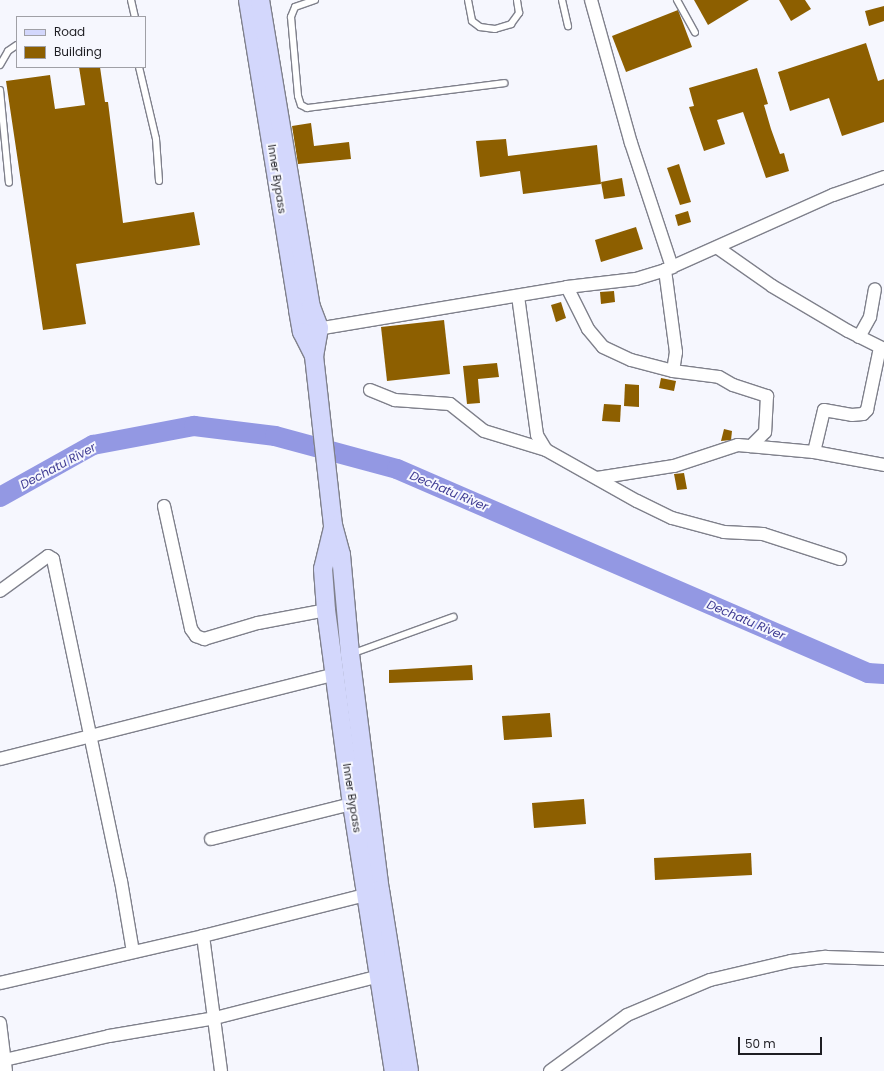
<!DOCTYPE html>
<style>
body{margin:0}
#map{position:relative;width:884px;height:1071px;overflow:hidden;background:#f6f7fe;font-family:Poppins,sans-serif}
div>[style]{position:absolute}
[style*='--x']{left:calc(var(--x)*1px);top:calc(var(--y)*1px);width:calc(var(--w)*1px);rotate:calc(var(--a)*1deg)}
.river>*{height:20px;margin:-10px;padding:0 10px;transform-origin:10px;border-radius:10px;background:#9398e3}
.building>*{inset:0;background:#8d5f00}
.roads{filter:drop-shadow(1px 0 #7f808b) drop-shadow(-1px 0 #7f808b) drop-shadow(0 1px #7f808b) drop-shadow(0 -1px #7f808b)}
.lane>*{height:6px;margin:-3px;padding:0 3px;transform-origin:3px;border-radius:3px;background:#fff}
.street>*{height:12px;margin:-6px;padding:0 6px;transform-origin:6px;border-radius:6px;background:#fff}
.primary>*{height:18px;margin:-9px;padding:0 9px;transform-origin:9px;border-radius:9px;background:#d3d7fc}
span{translate:-50% -50%;white-space:nowrap;text-align:center;line-height:1.15;-webkit-text-stroke:4px #f6f7fe;paint-order:stroke}
.street-label{font-size:11px;color:#1e1e23}
.water-label{font-size:12px;color:#403d94;font-style:italic}
.legend{position:absolute;left:16px;top:16px;width:130px;height:52px;box-sizing:border-box;background:#f6f7fe;border:1px solid #a0a0a6;margin:0;padding:5px 7px;list-style:none;font-size:12px;color:#1e1e23}
.legend li{display:flex;align-items:center;gap:8px;height:20px}
.legend b{width:20px;border:1px solid #a0a0a6}
.scale{position:absolute;left:738px;top:1037px;width:84px;height:18px;box-sizing:border-box;border:2px solid #1e1e23;border-top:0;padding-left:5px;font-size:12px;line-height:14px;white-space:nowrap;color:#1e1e23;-webkit-text-stroke:3px #f6f7fe;paint-order:stroke}
</style>
<div id="map">
<div class="river">
<div style="--x:0;--y:497;--w:107;--a:-29.2"></div>
<div style="--x:93;--y:445;--w:103;--a:-10.7"></div>
<div style="--x:194;--y:426;--w:82;--a:7"></div>
<div style="--x:275;--y:436;--w:126;--a:15.1"></div>
<div style="--x:397;--y:469;--w:513;--a:23.42"></div>
<div style="--x:868;--y:673;--w:16;--a:4"></div>
</div>
<div class="building">
<div style="clip-path:polygon(694px 0,749px 0,708px 25px)"></div>
<div style="clip-path:polygon(779px 0,805px 0,811px 9px,791px 21px)"></div>
<div style="clip-path:polygon(884px 6px,884px 21px,869px 26px,865px 11px)"></div>
<div style="clip-path:polygon(678px 10px,692px 47px,626px 72px,612px 36px)"></div>
<div style="clip-path:polygon(866px 43px,878px 81px,884px 79px,884px 122px,842px 136px,829px 98px,790px 111px,778px 72px)"></div>
<div style="clip-path:polygon(79px 67px,100px 67px,105px 102px,108px 102px,123px 223px,194px 212px,200px 245px,76px 264px,86px 324px,43px 330px,6px 81px,50px 75px,55px 109px,85px 105px)"></div>
<div style="clip-path:polygon(757px 68px,768px 104px,764px 105px,771px 129px,780px 154px,784px 153px,789px 171px,766px 178px,743px 112px,717px 120px,725px 144px,704px 151px,689px 107px,694px 106px,689px 88px)"></div>
<div style="clip-path:polygon(311px 123px,314px 146px,349px 142px,351px 159px,298px 164px,292px 126px)"></div>
<div style="clip-path:polygon(506px 139px,508px 156px,597px 145px,601px 184px,523px 194px,520px 171px,480px 177px,476px 141px)"></div>
<div style="clip-path:polygon(679px 164px,691px 202px,680px 205px,667px 168px)"></div>
<div style="clip-path:polygon(622px 178px,625px 196px,604px 199px,601px 182px)"></div>
<div style="clip-path:polygon(688px 211px,691px 222px,678px 226px,675px 215px)"></div>
<div style="clip-path:polygon(636px 227px,643px 249px,601px 262px,595px 240px)"></div>
<div style="clip-path:polygon(614px 291px,615px 302px,601px 304px,600px 292px)"></div>
<div style="clip-path:polygon(561px 302px,566px 318px,556px 322px,551px 305px)"></div>
<div style="clip-path:polygon(444px 320px,450px 374px,387px 381px,381px 327px)"></div>
<div style="clip-path:polygon(497px 363px,499px 377px,478px 379px,480px 403px,467px 404px,463px 366px)"></div>
<div style="clip-path:polygon(661px 378px,676px 381px,674px 391px,659px 388px)"></div>
<div style="clip-path:polygon(625px 384px,639px 385px,639px 407px,624px 406px)"></div>
<div style="clip-path:polygon(604px 404px,621px 405px,620px 422px,602px 421px)"></div>
<div style="clip-path:polygon(724px 429px,732px 431px,731px 440px,721px 441px)"></div>
<div style="clip-path:polygon(684px 473px,687px 489px,677px 490px,674px 474px)"></div>
<div style="clip-path:polygon(472px 665px,473px 680px,389px 683px,389px 670px)"></div>
<div style="clip-path:polygon(550px 713px,552px 737px,504px 740px,502px 716px)"></div>
<div style="clip-path:polygon(584px 799px,586px 824px,534px 828px,532px 803px)"></div>
<div style="clip-path:polygon(751px 853px,752px 875px,655px 880px,654px 858px)"></div>
</div>
<div class="roads">
<div class="lane">
<div style="--x:131;--y:0;--w:17;--a:77"></div>
<div style="--x:315;--y:0;--w:21;--a:161"></div>
<div style="--x:295;--y:7;--w:11;--a:112"></div>
<div style="--x:291;--y:17;--w:79;--a:84.9"></div>
<div style="--x:298;--y:96;--w:9;--a:72"></div>
<div style="--x:301;--y:105;--w:7;--a:27"></div>
<div style="--x:307;--y:108;--w:199;--a:-7.2"></div>
<div style="--x:468;--y:0;--w:21;--a:79"></div>
<div style="--x:472;--y:21;--w:10;--a:37"></div>
<div style="--x:480;--y:27;--w:15;--a:8"></div>
<div style="--x:495;--y:29;--w:17;--a:-17"></div>
<div style="--x:511;--y:24;--w:14;--a:-54"></div>
<div style="--x:519;--y:13;--w:13;--a:-99"></div>
<div style="--x:562;--y:0;--w:27;--a:77"></div>
<div style="--x:677;--y:0;--w:37;--a:61"></div>
<div style="--x:0;--y:65;--w:16;--a:-60"></div>
<div style="--x:8;--y:51;--w:11;--a:-34"></div>
<div style="--x:139;--y:67;--w:74;--a:76.7"></div>
<div style="--x:156;--y:139;--w:42;--a:85.9"></div>
<div style="--x:0;--y:90;--w:93;--a:84.5"></div>
<div style="--x:351;--y:654;--w:109;--a:-19.9"></div>
</div>
<div class="street">
<div style="--x:591;--y:0;--w:148;--a:74.4"></div>
<div style="--x:631;--y:143;--w:131;--a:71.7"></div>
<div style="--x:718;--y:248;--w:66;--a:35.1"></div>
<div style="--x:772;--y:286;--w:88;--a:30.6"></div>
<div style="--x:848;--y:331;--w:40;--a:26.6"></div>
<div style="--x:665;--y:270;--w:83;--a:82.4"></div>
<div style="--x:676;--y:352;--w:19;--a:99"></div>
<div style="--x:673;--y:371;--w:46;--a:7.4"></div>
<div style="--x:719;--y:377;--w:16;--a:30"></div>
<div style="--x:733;--y:385;--w:36;--a:18"></div>
<div style="--x:767;--y:396;--w:36;--a:93"></div>
<div style="--x:765;--y:432;--w:20;--a:135"></div>
<div style="--x:567;--y:287;--w:47;--a:63.4"></div>
<div style="--x:588;--y:329;--w:23;--a:50"></div>
<div style="--x:603;--y:347;--w:31;--a:25"></div>
<div style="--x:631;--y:360;--w:43;--a:14.7"></div>
<div style="--x:518;--y:296;--w:140;--a:82.2"></div>
<div style="--x:537;--y:435;--w:17;--a:59"></div>
<div style="--x:546;--y:450;--w:104;--a:29.3"></div>
<div style="--x:637;--y:501;--w:39;--a:26"></div>
<div style="--x:672;--y:518;--w:54;--a:15.1"></div>
<div style="--x:724;--y:532;--w:39;--a:3"></div>
<div style="--x:763;--y:534;--w:81;--a:18"></div>
<div style="--x:311;--y:330;--w:260;--a:-9.5"></div>
<div style="--x:567;--y:287;--w:69;--a:-6.6"></div>
<div style="--x:636;--y:279;--w:30;--a:-17"></div>
<div style="--x:665;--y:270;--w:184;--a:-24.1"></div>
<div style="--x:833;--y:195;--w:54;--a:-19.4"></div>
<div style="--x:859;--y:337;--w:23;--a:-61"></div>
<div style="--x:870;--y:317;--w:28;--a:-80"></div>
<div style="--x:370;--y:390;--w:27;--a:22"></div>
<div style="--x:395;--y:400;--w:55;--a:4.2"></div>
<div style="--x:450;--y:404;--w:43;--a:38.5"></div>
<div style="--x:484;--y:431;--w:65;--a:17"></div>
<div style="--x:814;--y:452;--w:43;--a:-76.6"></div>
<div style="--x:824;--y:410;--w:28;--a:10"></div>
<div style="--x:852;--y:415;--w:11;--a:-5"></div>
<div style="--x:863;--y:414;--w:6;--a:-45"></div>
<div style="--x:867;--y:410;--w:63;--a:-78.2"></div>
<div style="--x:597;--y:478;--w:78;--a:-8.9"></div>
<div style="--x:674;--y:466;--w:67;--a:-18.2"></div>
<div style="--x:738;--y:445;--w:76;--a:5.3"></div>
<div style="--x:814;--y:452;--w:71;--a:10.5"></div>
<div style="--x:164;--y:506;--w:126;--a:77.6"></div>
<div style="--x:191;--y:629;--w:9;--a:54"></div>
<div style="--x:196;--y:636;--w:9;--a:21"></div>
<div style="--x:204;--y:639;--w:56;--a:-16.5"></div>
<div style="--x:258;--y:623;--w:69;--a:-10.8"></div>
<div style="--x:0;--y:591;--w:59;--a:-36.1"></div>
<div style="--x:48;--y:556;--w:6;--a:31"></div>
<div style="--x:53;--y:559;--w:329;--a:78.1"></div>
<div style="--x:121;--y:881;--w:72;--a:80.4"></div>
<div style="--x:0;--y:759;--w:346;--a:-14.2"></div>
<div style="--x:211;--y:839;--w:153;--a:-14"></div>
<div style="--x:203;--y:936;--w:136;--a:82.4"></div>
<div style="--x:0;--y:983;--w:208;--a:-13"></div>
<div style="--x:203;--y:936;--w:175;--a:-14.2"></div>
<div style="--x:0;--y:1023;--w:48;--a:82.9"></div>
<div style="--x:0;--y:1061;--w:112;--a:-12.9"></div>
<div style="--x:109;--y:1036;--w:108;--a:-9.6"></div>
<div style="--x:215;--y:1018;--w:170;--a:-14.3"></div>
<div style="--x:550;--y:1071;--w:95;--a:-36"></div>
<div style="--x:627;--y:1015;--w:90;--a:-22.9"></div>
<div style="--x:710;--y:980;--w:83;--a:-13.2"></div>
<div style="--x:791;--y:961;--w:35;--a:-7"></div>
<div style="--x:826;--y:957;--w:58;--a:2"></div>
</div>
<div class="primary">
<div style="--x:248;--y:0;--w:314;--a:80.8"></div>
<div style="--x:298;--y:310;--w:22;--a:80"></div>
<div style="--x:302;--y:332;--w:27;--a:63"></div>
<div style="--x:260;--y:0;--w:311;--a:80.6"></div>
<div style="--x:311;--y:307;--w:22;--a:69"></div>
<div style="--x:319;--y:328;--w:28;--a:100"></div>
<div style="--x:314;--y:356;--w:170;--a:83.6"></div>
<div style="--x:333;--y:525;--w:31;--a:75"></div>
<div style="--x:341;--y:555;--w:99;--a:84.8"></div>
<div style="--x:350;--y:654;--w:238;--a:82.8"></div>
<div style="--x:380;--y:890;--w:183;--a:80.9"></div>
<div style="--x:333;--y:528;--w:42;--a:103.7"></div>
<div style="--x:323;--y:569;--w:41;--a:85.8"></div>
<div style="--x:326;--y:610;--w:196;--a:82.4"></div>
<div style="--x:352;--y:804;--w:270;--a:81.1"></div>
</div>
</div>
<div class="street-label">
<span style="left:277px;top:179px;rotate:81deg">Inner Bypass</span>
<span style="left:352px;top:798px;rotate:81deg">Inner Bypass</span>
</div>
<div class="water-label">
<span style="left:58px;top:466px;rotate:-28deg">Dechatu River</span>
<span style="left:449px;top:491px;rotate:23deg">Dechatu River</span>
<span style="left:746px;top:620px;rotate:23deg">Dechatu River</span>
</div>
<ul class="legend">
<li><b style="height:5px;background:#d3d7fc"></b>Road</li>
<li><b style="height:11px;background:#8d5f00"></b>Building</li>
</ul>
<div class="scale">50 m</div>
</div>
